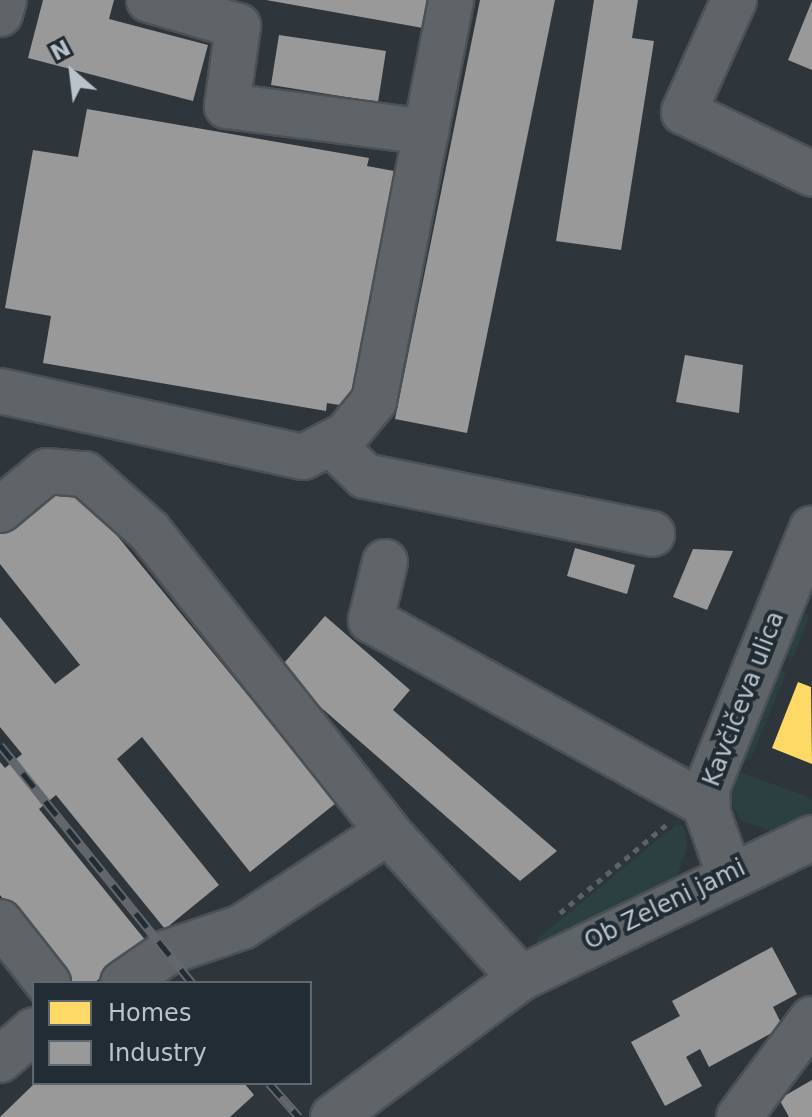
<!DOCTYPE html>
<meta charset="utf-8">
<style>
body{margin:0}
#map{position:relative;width:812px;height:1117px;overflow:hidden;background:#2e353b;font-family:"DejaVu Sans",sans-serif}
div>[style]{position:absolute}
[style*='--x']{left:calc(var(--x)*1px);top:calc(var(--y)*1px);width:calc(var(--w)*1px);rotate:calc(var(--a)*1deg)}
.green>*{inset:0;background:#2c4041}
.homes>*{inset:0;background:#ffd966}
.industry>*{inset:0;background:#999}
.path>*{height:5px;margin-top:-2.5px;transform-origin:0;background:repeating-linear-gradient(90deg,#5c6266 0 6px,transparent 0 12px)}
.roads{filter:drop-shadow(2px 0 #4c5155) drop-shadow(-2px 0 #4c5155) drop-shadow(0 2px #4c5155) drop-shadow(0 -2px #4c5155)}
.minor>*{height:44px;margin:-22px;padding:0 22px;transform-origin:22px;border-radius:22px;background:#5e6468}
.rail>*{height:9px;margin-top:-4.5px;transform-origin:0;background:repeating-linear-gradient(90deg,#222c35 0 18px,#63676c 0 36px);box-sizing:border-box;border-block:2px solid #63676c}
span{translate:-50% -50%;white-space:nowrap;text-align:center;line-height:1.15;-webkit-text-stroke:8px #222c35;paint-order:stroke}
.street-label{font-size:24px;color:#bac2ca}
.legend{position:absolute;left:32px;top:981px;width:280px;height:104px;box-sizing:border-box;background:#222c35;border:2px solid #5f6871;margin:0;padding:10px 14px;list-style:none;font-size:24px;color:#bac2ca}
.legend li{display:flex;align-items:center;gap:16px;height:40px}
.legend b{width:40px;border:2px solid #5f6871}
.north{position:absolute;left:32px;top:32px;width:80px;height:80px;-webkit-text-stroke:6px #222c35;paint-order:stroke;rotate:332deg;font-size:22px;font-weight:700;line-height:32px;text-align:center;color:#bac2ca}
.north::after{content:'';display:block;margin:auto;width:28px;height:36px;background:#bac2ca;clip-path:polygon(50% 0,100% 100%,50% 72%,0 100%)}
</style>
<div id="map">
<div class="green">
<div style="clip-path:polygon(799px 611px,810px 615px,793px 658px,781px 653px)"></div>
<div style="clip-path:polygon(775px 668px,786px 673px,750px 761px,739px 756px)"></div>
<div style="clip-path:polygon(733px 770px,812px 798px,812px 818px,771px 831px,742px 821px,731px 803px)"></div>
<div style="clip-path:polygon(677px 824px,684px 826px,687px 848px,677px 876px,537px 946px,538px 938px)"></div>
</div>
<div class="homes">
<div style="clip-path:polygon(798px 682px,811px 687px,812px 764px,772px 748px)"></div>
</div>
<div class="industry">
<div style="clip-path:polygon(43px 0,114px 0,109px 19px,208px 45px,193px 101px,28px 58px)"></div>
<div style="clip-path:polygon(266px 0,428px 0,423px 28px)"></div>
<div style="clip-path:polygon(480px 0,555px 0,467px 433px,395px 419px)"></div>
<div style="clip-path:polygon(594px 0,638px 0,632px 38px,654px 41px,621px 250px,556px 241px)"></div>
<div style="clip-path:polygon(812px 1px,812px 70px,788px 60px)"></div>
<div style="clip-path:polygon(279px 35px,386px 51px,378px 102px,271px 85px)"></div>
<div style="clip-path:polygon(87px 109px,369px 158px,367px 166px,394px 171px,352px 407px,327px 403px,326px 411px,43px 363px,51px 316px,5px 308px,33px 150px,78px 157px)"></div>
<div style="clip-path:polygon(685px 355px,743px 365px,739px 413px,676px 402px)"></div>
<div style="clip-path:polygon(69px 477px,336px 803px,250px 872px,142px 737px,117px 759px,219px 885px,165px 929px,56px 795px,39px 809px,146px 941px,94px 983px,71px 983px,0 895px,0 762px,5px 768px,22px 754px,0 727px,0 617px,55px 684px,80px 665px,0 564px,0 534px)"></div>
<div style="clip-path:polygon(575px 548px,635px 565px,627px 594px,567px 576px)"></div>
<div style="clip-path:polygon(693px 549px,733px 551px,707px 610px,673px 597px)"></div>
<div style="clip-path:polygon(325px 616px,410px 690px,393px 710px,557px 851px,520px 881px,278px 670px)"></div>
<div style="clip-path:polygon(772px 947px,797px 994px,773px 1007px,783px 1027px,709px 1067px,700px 1049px,686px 1057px,702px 1086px,665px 1106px,631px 1042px,680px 1016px,672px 1001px)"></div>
<div style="clip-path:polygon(812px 1080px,812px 1117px,789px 1117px,779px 1099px)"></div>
<div style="clip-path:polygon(35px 1083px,244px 1083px,254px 1095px,230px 1117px,0 1117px)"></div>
</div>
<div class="path">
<div style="--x:560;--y:913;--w:138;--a:-39.7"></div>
</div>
<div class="roads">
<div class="minor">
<div style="--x:149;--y:0;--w:93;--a:16.3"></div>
<div style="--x:238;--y:26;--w:81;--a:97.8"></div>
<div style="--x:227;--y:106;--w:201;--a:7.4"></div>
<div style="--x:734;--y:0;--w:123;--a:114.1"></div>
<div style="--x:684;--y:112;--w:142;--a:25.8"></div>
<div style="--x:0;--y:14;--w:15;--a:-74"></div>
<div style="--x:0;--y:391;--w:310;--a:12.3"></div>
<div style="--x:303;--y:457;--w:48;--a:-27.1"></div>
<div style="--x:346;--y:435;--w:44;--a:-50.5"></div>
<div style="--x:374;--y:401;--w:408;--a:-79.1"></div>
<div style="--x:334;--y:446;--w:43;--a:44.1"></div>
<div style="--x:365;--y:476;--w:293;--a:11.4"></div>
<div style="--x:0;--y:510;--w:61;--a:-39.7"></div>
<div style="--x:47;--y:471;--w:38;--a:5"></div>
<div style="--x:85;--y:474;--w:86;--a:41.7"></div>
<div style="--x:149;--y:531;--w:384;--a:51.5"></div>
<div style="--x:385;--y:562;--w:60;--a:103.6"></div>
<div style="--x:371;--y:620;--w:383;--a:28.9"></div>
<div style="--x:729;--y:873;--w:63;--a:-109.6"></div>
<div style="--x:708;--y:814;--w:26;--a:-92"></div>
<div style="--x:707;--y:788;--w:280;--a:-68"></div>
<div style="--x:0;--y:922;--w:78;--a:51.8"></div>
<div style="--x:123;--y:983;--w:55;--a:-34.6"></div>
<div style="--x:168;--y:952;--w:78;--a:-18.7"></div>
<div style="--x:242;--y:927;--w:174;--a:-33.1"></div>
<div style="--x:388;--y:832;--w:197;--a:47.7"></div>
<div style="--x:0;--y:1060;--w:45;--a:-41.4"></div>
<div style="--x:333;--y:1117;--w:234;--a:-36.5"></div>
<div style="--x:521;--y:978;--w:323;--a:-25.7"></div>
<div style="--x:739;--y:1117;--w:122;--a:-53.3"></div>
</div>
</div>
<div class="rail">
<div style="--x:0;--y:745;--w:306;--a:51.1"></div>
<div style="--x:269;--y:1083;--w:45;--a:48.6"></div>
</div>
<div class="street-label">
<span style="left:744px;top:699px;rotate:-69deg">Kavčičeva ulica</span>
<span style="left:665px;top:905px;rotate:-26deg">Ob Zeleni jami</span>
</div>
<ul class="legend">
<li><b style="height:22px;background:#ffd966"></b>Homes</li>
<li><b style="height:22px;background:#999"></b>Industry</li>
</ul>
<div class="north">N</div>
</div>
